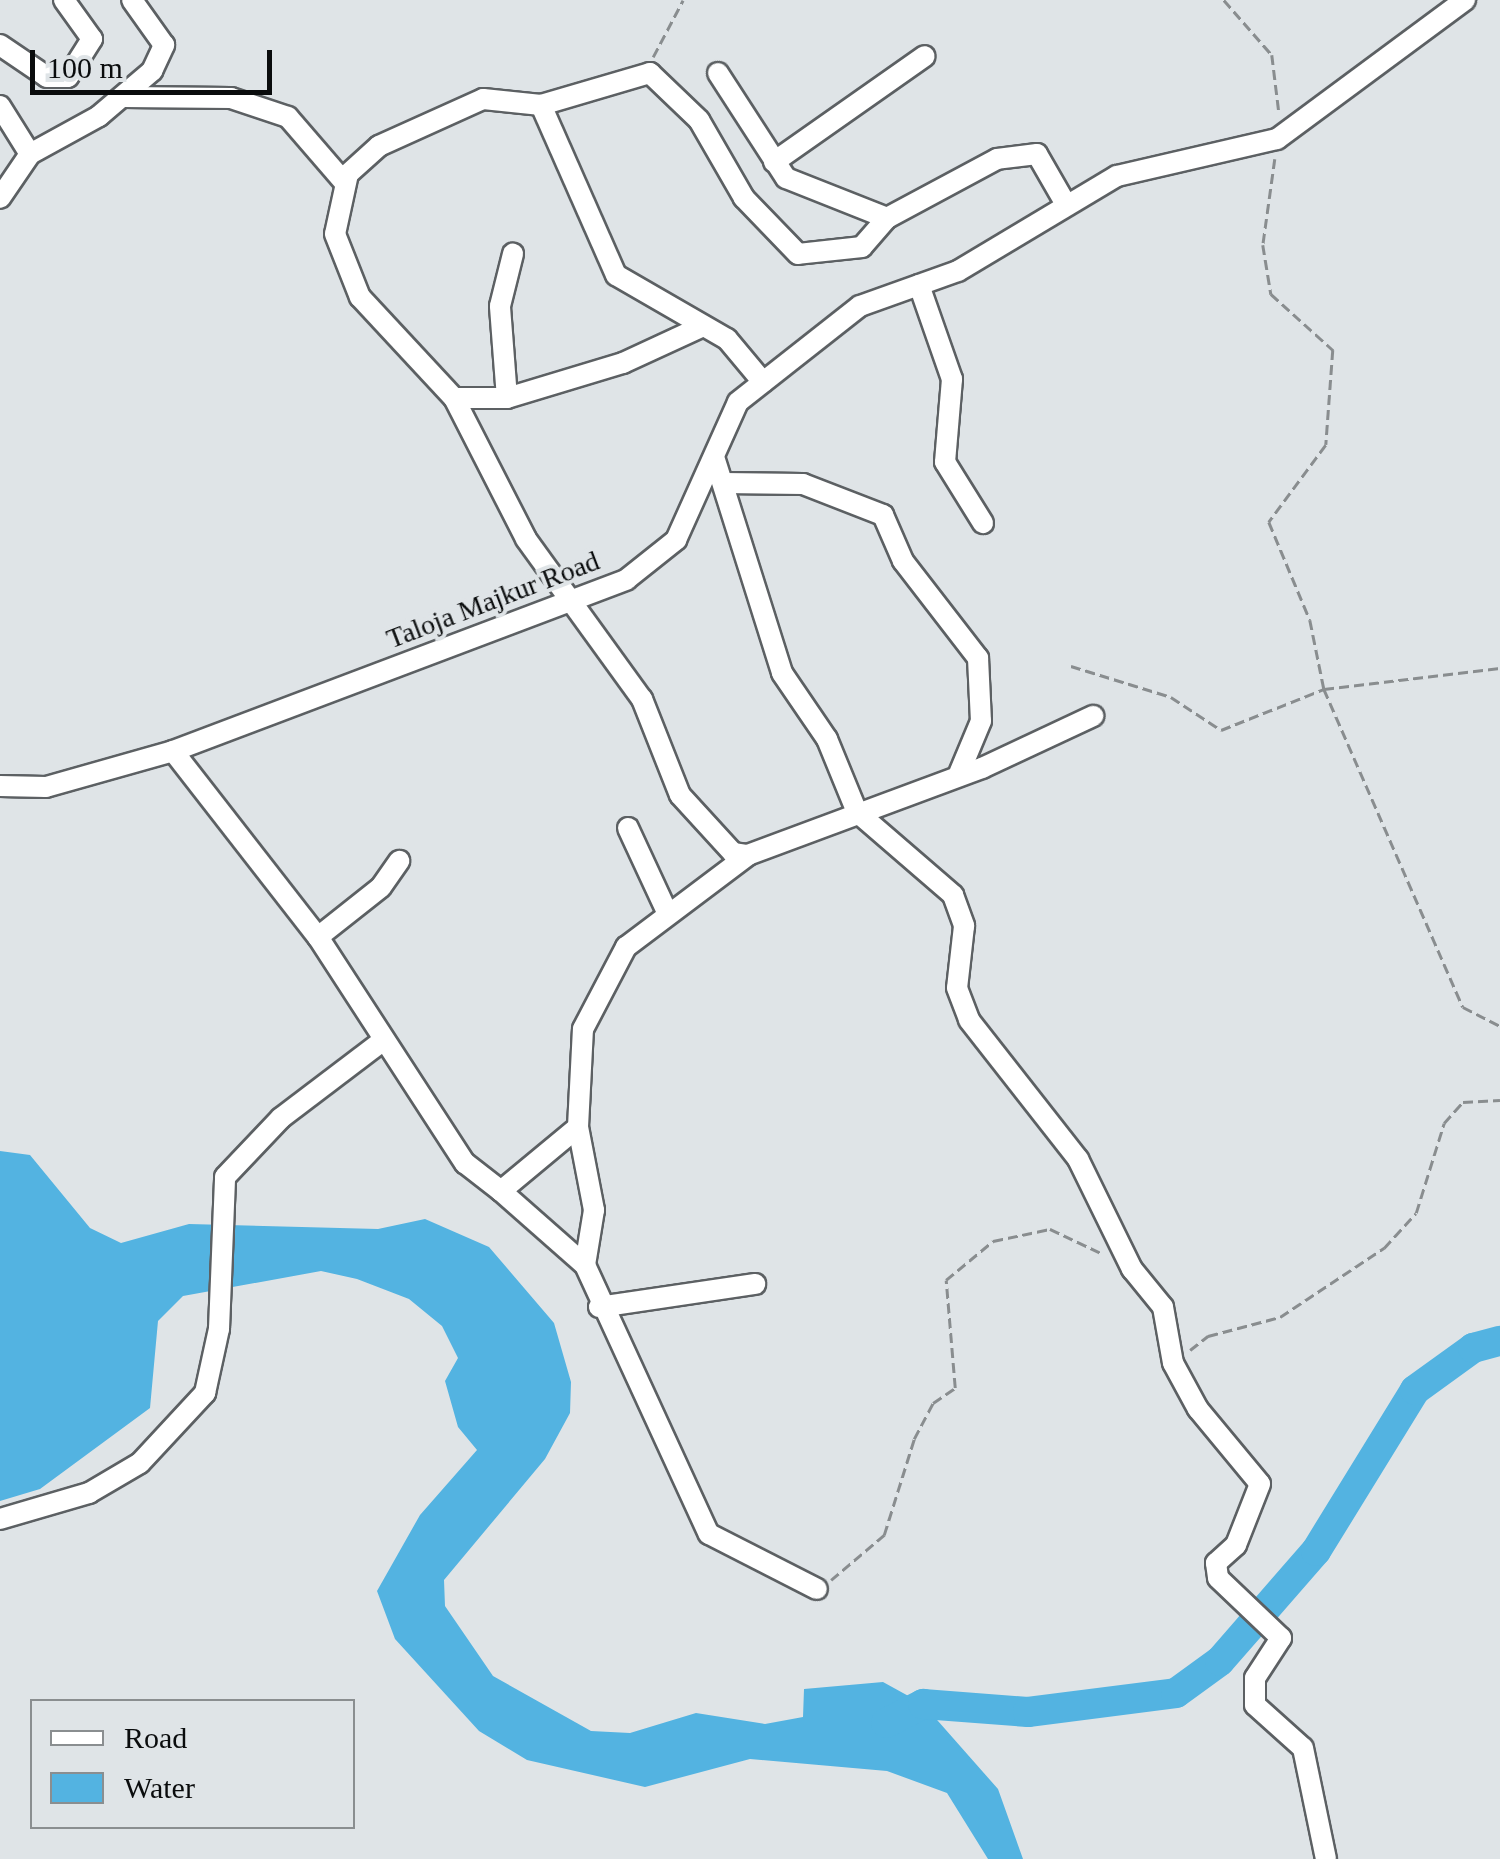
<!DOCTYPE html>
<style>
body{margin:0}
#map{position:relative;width:1500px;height:1859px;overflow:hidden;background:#dfe4e7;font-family:"Times New Roman",serif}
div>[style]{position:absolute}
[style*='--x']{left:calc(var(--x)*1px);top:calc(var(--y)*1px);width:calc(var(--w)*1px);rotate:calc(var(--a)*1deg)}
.water>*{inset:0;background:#53b3e1}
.river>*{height:30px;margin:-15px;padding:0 15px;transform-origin:15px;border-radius:15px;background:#53b3e1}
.path>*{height:2.5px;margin-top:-1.25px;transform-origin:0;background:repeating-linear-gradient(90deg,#898d8f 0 10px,transparent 0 15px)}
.roads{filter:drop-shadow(2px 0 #5c6063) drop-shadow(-2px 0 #5c6063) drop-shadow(0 2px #5c6063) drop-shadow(0 -2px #5c6063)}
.minor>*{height:20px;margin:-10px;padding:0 10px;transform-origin:10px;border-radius:10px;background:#fff}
span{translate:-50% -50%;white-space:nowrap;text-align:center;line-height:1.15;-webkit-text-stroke:8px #dfe4e7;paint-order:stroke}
.street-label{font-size:28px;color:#0a0c0d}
.legend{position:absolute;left:30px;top:1699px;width:325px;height:130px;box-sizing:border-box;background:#dfe4e7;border:2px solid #8a8e90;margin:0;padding:12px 18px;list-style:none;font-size:30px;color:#0a0c0d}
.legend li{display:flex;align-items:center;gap:20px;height:50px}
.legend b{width:50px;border:2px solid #8a8e90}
.scale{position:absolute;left:30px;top:50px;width:242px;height:45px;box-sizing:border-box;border:5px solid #0a0c0d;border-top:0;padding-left:12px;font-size:30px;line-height:35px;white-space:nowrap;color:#0a0c0d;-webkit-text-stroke:8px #dfe4e7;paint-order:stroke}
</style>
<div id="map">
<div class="water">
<div style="clip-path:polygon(0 1151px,30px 1155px,90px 1228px,121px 1243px,189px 1224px,378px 1229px,425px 1219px,489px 1247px,554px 1323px,571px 1382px,570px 1413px,545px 1459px,444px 1580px,445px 1606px,493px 1676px,591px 1731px,630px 1733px,696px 1713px,765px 1724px,803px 1717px,804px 1689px,883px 1682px,923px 1704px,998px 1789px,1023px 1859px,988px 1859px,947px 1793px,887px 1771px,750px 1759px,645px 1787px,527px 1760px,479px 1731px,395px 1639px,377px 1591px,420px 1515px,477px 1450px,458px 1427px,445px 1381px,458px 1358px,442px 1326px,409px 1299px,357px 1279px,321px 1271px,183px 1296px,158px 1321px,150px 1408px,40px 1489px,0 1501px)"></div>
</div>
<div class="river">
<div style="--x:886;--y:1723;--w:42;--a:-27.2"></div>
<div style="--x:923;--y:1704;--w:105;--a:4.4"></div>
<div style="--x:1028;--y:1712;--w:149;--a:-7.3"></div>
<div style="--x:1176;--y:1693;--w:54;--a:-36"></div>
<div style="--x:1220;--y:1661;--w:146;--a:-48.9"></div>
<div style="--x:1316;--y:1551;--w:189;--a:-58.4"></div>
<div style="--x:1415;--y:1390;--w:72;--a:-35.9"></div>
<div style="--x:1473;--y:1348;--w:28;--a:-15"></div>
</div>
<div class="path">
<div style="--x:1224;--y:0;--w:73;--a:48.9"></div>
<div style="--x:1272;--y:55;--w:57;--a:83"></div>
<div style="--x:653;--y:57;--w:64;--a:-62.2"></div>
<div style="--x:1275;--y:159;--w:87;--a:97.9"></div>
<div style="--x:1263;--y:245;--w:50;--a:80.7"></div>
<div style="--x:1271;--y:294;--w:84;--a:42.1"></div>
<div style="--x:1333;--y:350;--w:95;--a:94.2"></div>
<div style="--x:1326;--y:445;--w:96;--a:126.5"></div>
<div style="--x:1269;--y:522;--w:106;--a:67.3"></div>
<div style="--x:1310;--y:620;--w:70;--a:78.5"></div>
<div style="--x:1324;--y:689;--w:177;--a:-6.8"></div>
<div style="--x:1071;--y:666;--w:105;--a:17.2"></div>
<div style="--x:1171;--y:697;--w:60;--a:33.4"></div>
<div style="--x:1221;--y:730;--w:111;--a:-21.7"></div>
<div style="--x:1324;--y:689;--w:347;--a:66.4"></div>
<div style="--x:1463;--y:1007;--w:42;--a:27.2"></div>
<div style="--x:1190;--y:1350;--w:23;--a:-38"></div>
<div style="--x:1208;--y:1336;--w:74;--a:-14.8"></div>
<div style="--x:1280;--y:1317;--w:125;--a:-33.6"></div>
<div style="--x:1384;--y:1248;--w:47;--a:-47.6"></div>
<div style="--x:1416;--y:1213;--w:94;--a:-72.7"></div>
<div style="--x:1444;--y:1123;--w:28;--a:-48"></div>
<div style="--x:1463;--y:1102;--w:37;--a:-3"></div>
<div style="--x:831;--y:1580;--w:70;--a:-40.3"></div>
<div style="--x:884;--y:1535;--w:101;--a:-72.6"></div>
<div style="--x:914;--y:1439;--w:41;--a:-62.2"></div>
<div style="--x:933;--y:1403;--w:27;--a:-34"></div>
<div style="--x:955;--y:1388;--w:108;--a:-94.8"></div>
<div style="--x:946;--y:1280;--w:61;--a:-39.7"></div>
<div style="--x:993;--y:1241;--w:58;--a:-11.9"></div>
<div style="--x:1050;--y:1229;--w:59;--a:25.3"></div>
</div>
<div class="roads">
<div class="minor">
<div style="--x:0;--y:45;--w:57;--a:34.2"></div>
<div style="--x:47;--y:77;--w:21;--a:0"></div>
<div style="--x:68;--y:77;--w:45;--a:-57.7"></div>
<div style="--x:92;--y:39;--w:48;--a:-125.7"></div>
<div style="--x:718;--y:73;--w:125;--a:57.1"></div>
<div style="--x:786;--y:178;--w:109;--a:21.6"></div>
<div style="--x:124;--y:97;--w:107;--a:0.5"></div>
<div style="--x:231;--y:98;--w:60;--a:18.4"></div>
<div style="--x:288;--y:117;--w:87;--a:49.2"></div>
<div style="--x:541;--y:105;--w:186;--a:66.2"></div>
<div style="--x:616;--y:275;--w:128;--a:30"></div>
<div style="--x:727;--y:339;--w:56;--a:50.1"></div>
<div style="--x:0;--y:106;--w:57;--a:58"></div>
<div style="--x:30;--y:154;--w:53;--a:124.3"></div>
<div style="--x:30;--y:154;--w:79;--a:-28.8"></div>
<div style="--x:99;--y:116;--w:70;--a:-40.3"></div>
<div style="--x:152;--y:71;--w:29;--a:-65"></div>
<div style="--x:164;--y:45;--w:55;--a:-125.4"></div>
<div style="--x:774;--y:162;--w:184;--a:-35.1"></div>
<div style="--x:1064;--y:201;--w:54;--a:-119.9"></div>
<div style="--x:1037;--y:154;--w:40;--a:172.9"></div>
<div style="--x:997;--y:159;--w:125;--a:151.8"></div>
<div style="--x:887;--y:218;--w:38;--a:131"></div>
<div style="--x:862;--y:247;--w:64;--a:173.8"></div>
<div style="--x:798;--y:254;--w:78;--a:-134"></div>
<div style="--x:744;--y:198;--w:90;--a:-120"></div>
<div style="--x:699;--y:120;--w:68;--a:-136.2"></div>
<div style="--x:650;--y:73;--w:114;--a:163.6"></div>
<div style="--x:541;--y:105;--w:58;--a:-174.1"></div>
<div style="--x:483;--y:99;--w:114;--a:155.7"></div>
<div style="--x:379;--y:146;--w:42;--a:137.9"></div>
<div style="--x:348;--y:174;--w:61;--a:102.2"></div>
<div style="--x:335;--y:234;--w:68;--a:68.4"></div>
<div style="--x:360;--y:297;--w:138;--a:47.1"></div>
<div style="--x:454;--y:398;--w:158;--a:62.9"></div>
<div style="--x:526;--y:539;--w:198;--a:54.1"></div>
<div style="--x:642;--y:699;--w:103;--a:68.4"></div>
<div style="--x:680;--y:795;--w:79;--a:47.6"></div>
<div style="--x:733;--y:853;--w:15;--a:8"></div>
<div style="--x:748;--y:855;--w:250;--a:-20.4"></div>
<div style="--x:982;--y:768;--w:123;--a:-25.1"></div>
<div style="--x:919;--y:285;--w:100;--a:70.7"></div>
<div style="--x:952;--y:379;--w:83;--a:94.8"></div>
<div style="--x:945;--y:462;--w:72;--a:58.1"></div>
<div style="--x:454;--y:398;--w:53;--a:0"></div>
<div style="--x:507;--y:398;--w:92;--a:-94.4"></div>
<div style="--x:500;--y:306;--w:54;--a:-76"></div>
<div style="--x:507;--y:398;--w:121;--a:-16.8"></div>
<div style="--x:623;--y:363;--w:88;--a:-24.8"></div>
<div style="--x:715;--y:460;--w:223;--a:72.5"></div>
<div style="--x:782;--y:673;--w:80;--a:55.7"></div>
<div style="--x:827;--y:739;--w:79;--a:67.7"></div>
<div style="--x:857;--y:812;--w:127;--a:40.8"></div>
<div style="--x:953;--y:895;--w:33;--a:70"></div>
<div style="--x:964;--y:926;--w:62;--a:96.4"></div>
<div style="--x:957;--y:988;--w:34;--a:69"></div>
<div style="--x:969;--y:1020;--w:177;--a:51.9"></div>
<div style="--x:1078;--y:1159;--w:123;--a:63.9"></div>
<div style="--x:1132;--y:1269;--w:49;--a:50.8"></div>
<div style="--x:1163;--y:1307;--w:57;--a:79.9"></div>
<div style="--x:1173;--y:1363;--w:52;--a:61.5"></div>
<div style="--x:1198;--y:1409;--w:97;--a:50.4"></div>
<div style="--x:1260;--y:1484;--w:66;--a:111.5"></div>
<div style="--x:1236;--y:1545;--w:27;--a:138"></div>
<div style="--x:1216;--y:1563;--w:15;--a:82"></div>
<div style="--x:1218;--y:1578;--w:87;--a:43.6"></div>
<div style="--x:1281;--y:1638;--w:48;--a:123"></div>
<div style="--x:1255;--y:1678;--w:27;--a:90"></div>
<div style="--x:1255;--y:1705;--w:64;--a:41.9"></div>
<div style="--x:1303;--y:1748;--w:113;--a:78.3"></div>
<div style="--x:723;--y:483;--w:80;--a:0.7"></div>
<div style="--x:803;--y:484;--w:86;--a:21.2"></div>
<div style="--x:883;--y:515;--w:50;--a:66.5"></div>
<div style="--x:903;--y:561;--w:123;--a:52.3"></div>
<div style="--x:978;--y:658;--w:63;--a:87.3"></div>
<div style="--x:981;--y:721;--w:60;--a:112.7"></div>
<div style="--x:173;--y:751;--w:236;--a:52.1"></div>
<div style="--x:318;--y:937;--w:270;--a:57"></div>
<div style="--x:465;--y:1163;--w:46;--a:37.9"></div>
<div style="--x:501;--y:1191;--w:100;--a:-39.7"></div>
<div style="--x:578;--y:1127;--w:98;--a:-87.1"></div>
<div style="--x:583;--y:1029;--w:93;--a:-62.3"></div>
<div style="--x:626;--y:947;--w:153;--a:-37"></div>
<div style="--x:0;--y:786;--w:46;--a:1.2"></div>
<div style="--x:46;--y:787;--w:132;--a:-15.8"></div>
<div style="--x:173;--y:751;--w:485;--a:-20.7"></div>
<div style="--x:627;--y:579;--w:63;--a:-38.5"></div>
<div style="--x:676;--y:540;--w:151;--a:-65.8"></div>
<div style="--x:738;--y:402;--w:155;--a:-38.2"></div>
<div style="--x:860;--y:306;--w:104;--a:-19.7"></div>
<div style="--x:958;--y:271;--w:185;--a:-30.9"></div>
<div style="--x:1117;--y:176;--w:164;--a:-13"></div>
<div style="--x:1277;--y:139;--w:234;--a:-36.5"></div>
<div style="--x:628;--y:828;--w:93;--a:65.1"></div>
<div style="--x:318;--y:937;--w:80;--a:-38.4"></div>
<div style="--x:381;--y:887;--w:32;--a:-55"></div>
<div style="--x:578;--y:1127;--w:85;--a:79.1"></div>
<div style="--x:594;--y:1210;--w:56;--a:99.3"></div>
<div style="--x:501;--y:1191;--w:112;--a:41.4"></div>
<div style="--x:585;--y:1265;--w:296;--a:65.3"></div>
<div style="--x:709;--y:1534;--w:121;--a:27"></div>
<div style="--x:599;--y:1307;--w:158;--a:-8.4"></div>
<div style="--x:0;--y:1519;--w:93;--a:-16.3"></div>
<div style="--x:89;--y:1493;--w:59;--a:-30.5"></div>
<div style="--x:140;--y:1463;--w:96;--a:-47.1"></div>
<div style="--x:205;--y:1393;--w:66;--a:-77.7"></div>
<div style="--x:219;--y:1329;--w:152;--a:-87.7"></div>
<div style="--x:225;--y:1177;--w:81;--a:-46.5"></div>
<div style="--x:281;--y:1118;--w:126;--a:-37.2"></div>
</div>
</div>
<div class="street-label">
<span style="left:493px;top:600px;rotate:-21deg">Taloja Majkur Road</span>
</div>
<ul class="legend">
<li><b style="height:12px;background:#fff"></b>Road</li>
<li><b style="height:28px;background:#53b3e1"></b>Water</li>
</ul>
<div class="scale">100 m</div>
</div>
